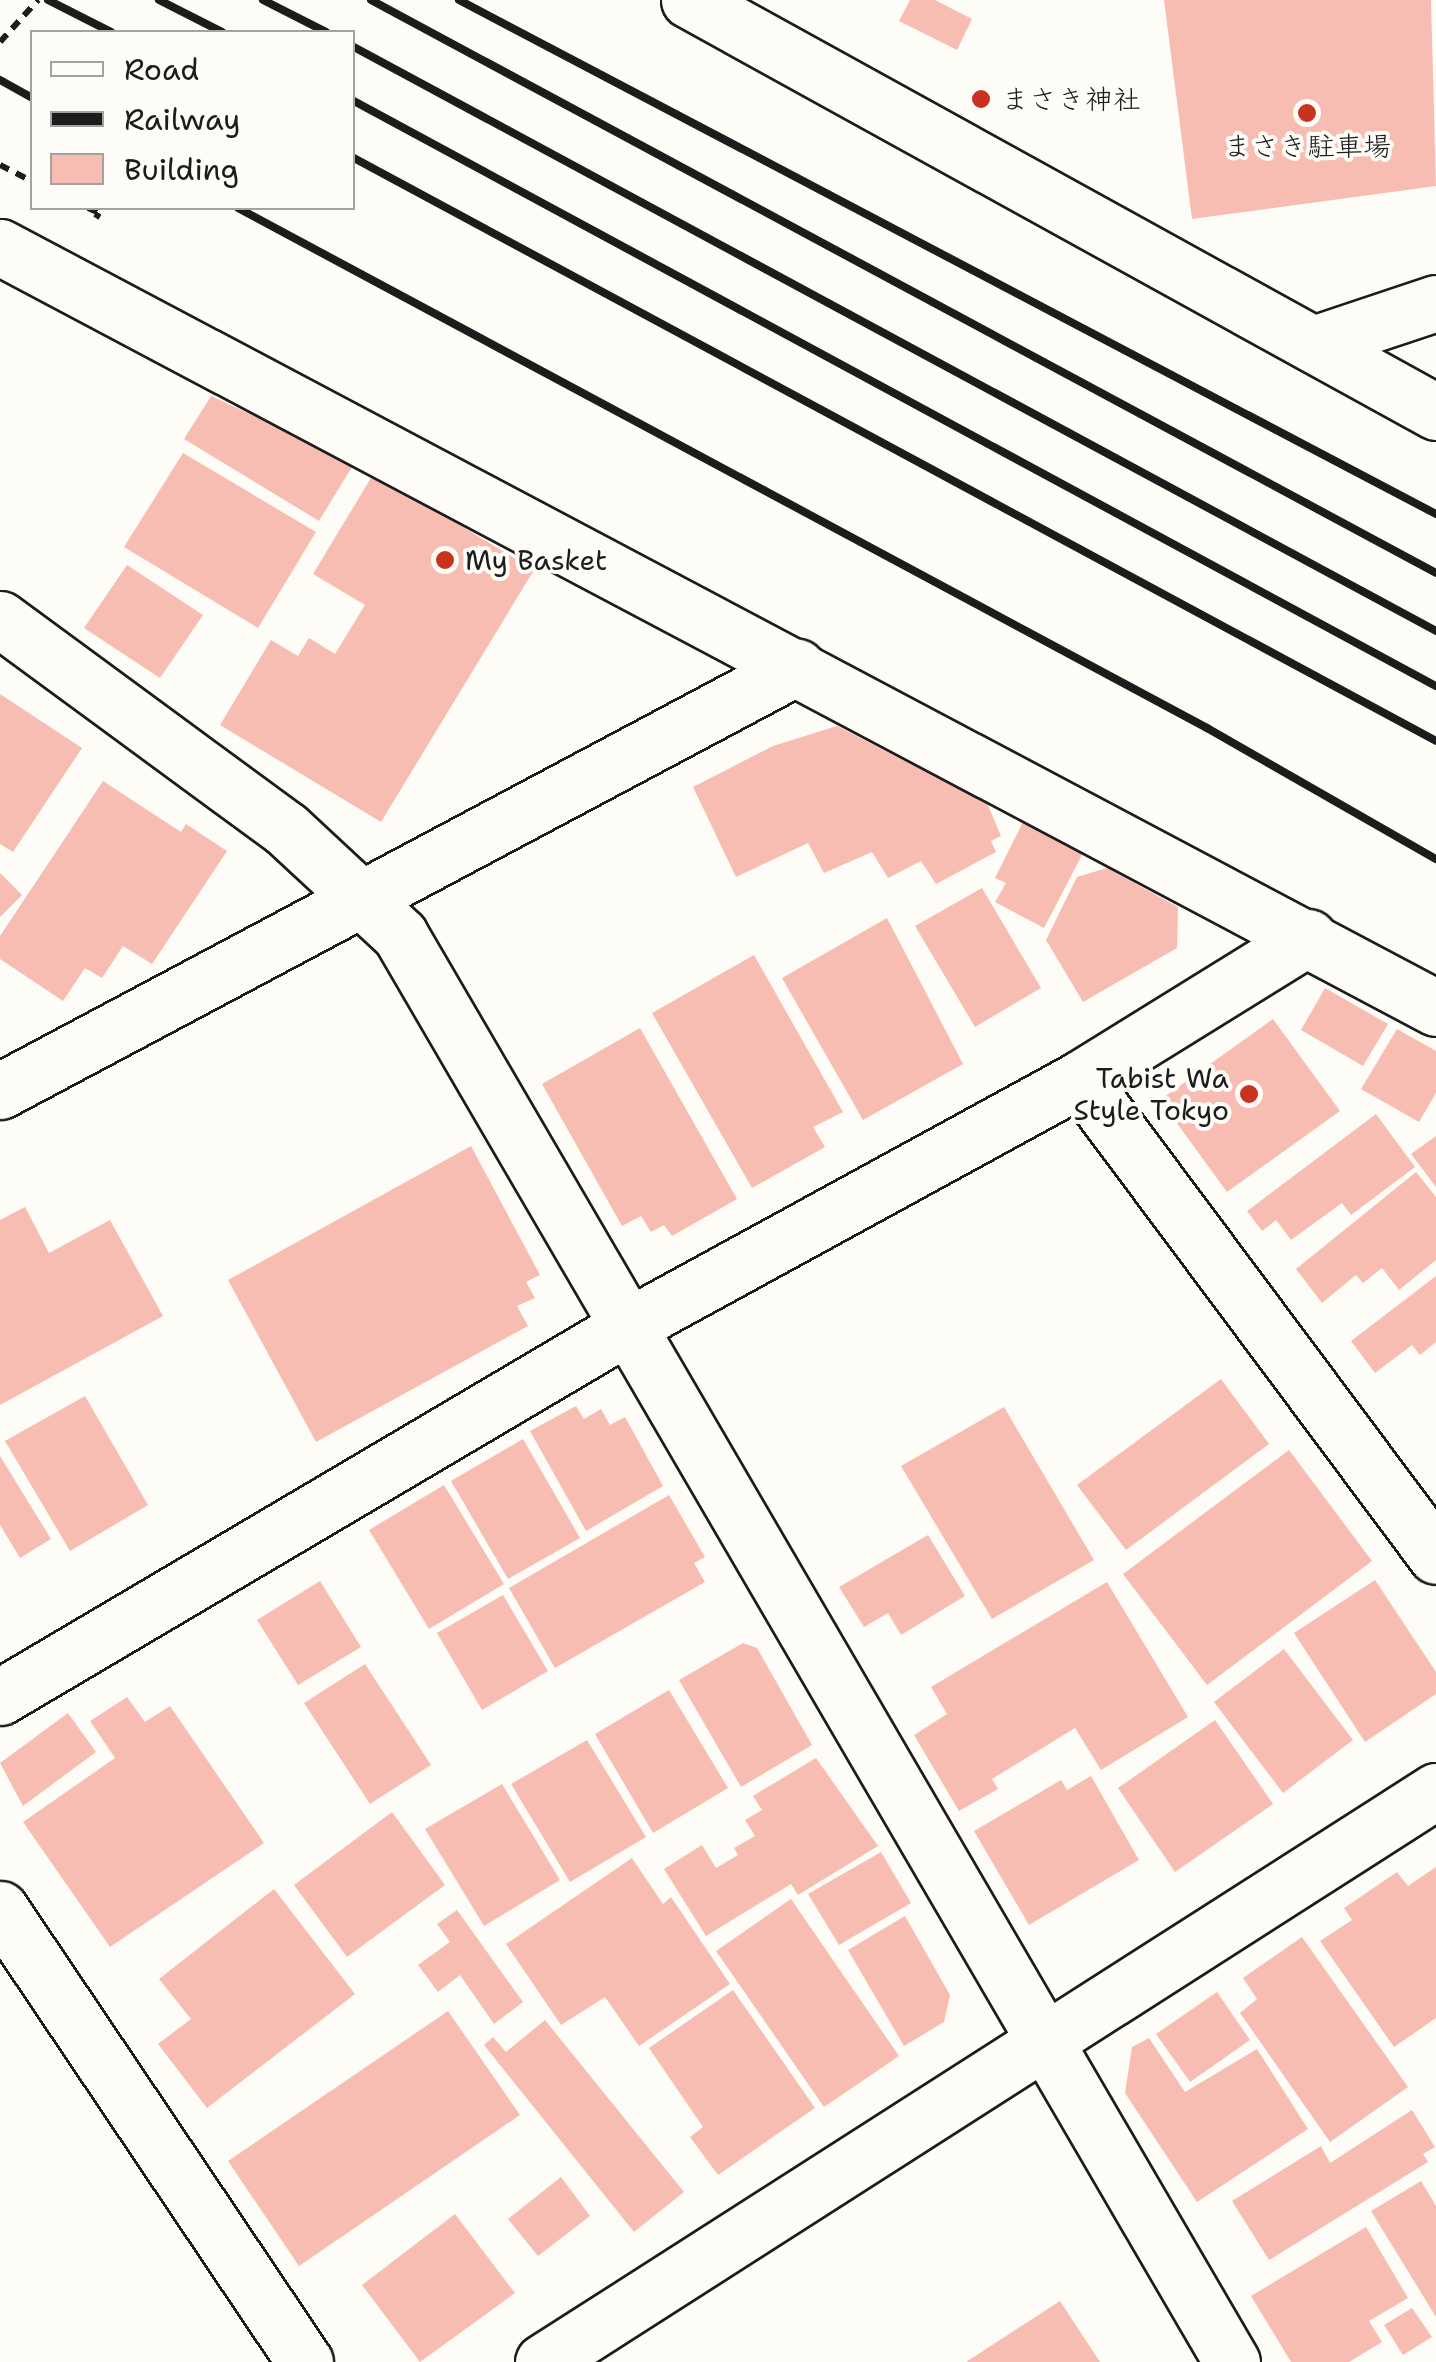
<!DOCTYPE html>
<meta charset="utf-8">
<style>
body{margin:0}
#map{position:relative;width:1436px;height:2362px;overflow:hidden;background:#fdfcf7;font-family:"Shantell Sans","Klee One",sans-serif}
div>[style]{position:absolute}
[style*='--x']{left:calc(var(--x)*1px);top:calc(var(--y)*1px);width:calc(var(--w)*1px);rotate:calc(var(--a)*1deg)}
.building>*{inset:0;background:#f8bdb2}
.path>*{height:6px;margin-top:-3px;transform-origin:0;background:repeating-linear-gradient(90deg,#1c1c1c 0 10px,transparent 0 18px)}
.roads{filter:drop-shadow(2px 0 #1c1c1c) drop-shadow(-2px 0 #1c1c1c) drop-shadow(0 2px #1c1c1c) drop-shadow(0 -2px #1c1c1c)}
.minor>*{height:55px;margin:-27.5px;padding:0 27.5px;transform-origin:27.5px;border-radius:27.5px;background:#fdfcf7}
.tertiary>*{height:55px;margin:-27.5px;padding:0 27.5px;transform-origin:27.5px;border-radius:27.5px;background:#fdfcf7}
.rail>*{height:8px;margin:-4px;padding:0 4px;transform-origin:4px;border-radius:4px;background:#1c1c1c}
.dots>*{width:28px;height:28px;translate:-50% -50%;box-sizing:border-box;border:5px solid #fdfcf7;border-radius:50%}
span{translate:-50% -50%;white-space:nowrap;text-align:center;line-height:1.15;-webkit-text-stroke:8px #fdfcf7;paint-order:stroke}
.poi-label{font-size:28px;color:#1c1c1c}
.left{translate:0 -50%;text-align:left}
.right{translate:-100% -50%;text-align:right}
.legend{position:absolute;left:30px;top:30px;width:325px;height:180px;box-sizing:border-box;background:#fdfcf7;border:2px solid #a3a29f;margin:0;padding:12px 18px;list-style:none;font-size:30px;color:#1c1c1c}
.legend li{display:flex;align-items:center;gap:20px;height:50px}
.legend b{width:50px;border:2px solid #a3a29f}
</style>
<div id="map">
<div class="building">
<div style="clip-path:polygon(910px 0,935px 0,972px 19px,957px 50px,899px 21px)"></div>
<div style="clip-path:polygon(1164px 0,1431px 0,1436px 186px,1192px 219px)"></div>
<div style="clip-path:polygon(211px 396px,355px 462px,319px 521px,184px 439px)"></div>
<div style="clip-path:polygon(183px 453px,316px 532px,258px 628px,124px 547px)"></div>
<div style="clip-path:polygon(374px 473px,534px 570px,381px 822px,220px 725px,271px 640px,298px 656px,309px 638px,335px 654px,365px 605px,313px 574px)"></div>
<div style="clip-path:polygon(127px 565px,203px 615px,160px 678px,84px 628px)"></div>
<div style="clip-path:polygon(0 694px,82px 748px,13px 852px,0 844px)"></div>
<div style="clip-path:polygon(837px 726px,987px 803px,1001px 836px,991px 841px,996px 852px,936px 884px,921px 861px,888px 878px,872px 852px,824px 873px,808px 843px,736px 877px,693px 787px,773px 746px)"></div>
<div style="clip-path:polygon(103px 781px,181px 832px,186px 824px,227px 851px,152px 964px,123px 946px,102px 978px,85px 968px,63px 1001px,0 959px,0 936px)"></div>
<div style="clip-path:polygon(1023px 822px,1083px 853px,1044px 928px,995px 902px,1006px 883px,995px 878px)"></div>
<div style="clip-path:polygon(1107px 868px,1178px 907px,1177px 948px,1083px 1002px,1046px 940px,1077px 877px)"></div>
<div style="clip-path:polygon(0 873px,22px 895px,0 917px)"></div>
<div style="clip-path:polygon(982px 888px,1041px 988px,975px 1027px,915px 926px)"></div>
<div style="clip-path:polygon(887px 918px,963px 1064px,863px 1120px,782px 978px)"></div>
<div style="clip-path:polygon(754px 955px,843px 1112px,813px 1127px,825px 1147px,752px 1188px,652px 1013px)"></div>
<div style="clip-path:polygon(1325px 988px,1388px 1024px,1363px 1066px,1301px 1030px)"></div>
<div style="clip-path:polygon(1273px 1019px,1340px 1111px,1227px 1192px,1160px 1100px)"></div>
<div style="clip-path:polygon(640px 1028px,737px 1199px,672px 1236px,664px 1225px,651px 1232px,641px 1216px,622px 1226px,542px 1084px)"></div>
<div style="clip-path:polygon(1397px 1029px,1436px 1051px,1436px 1093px,1419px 1122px,1361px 1089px)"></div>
<div style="clip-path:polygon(1376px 1114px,1415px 1167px,1351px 1215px,1342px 1203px,1291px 1240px,1276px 1220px,1262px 1231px,1247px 1211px)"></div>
<div style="clip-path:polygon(1436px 1136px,1436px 1187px,1411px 1154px)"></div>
<div style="clip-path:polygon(471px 1146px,540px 1275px,526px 1282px,535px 1298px,517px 1306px,528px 1326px,316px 1442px,228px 1280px)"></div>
<div style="clip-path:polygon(1416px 1172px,1436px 1197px,1436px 1260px,1399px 1290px,1382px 1268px,1363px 1283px,1356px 1275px,1322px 1303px,1296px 1269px)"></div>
<div style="clip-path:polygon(25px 1207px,49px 1253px,110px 1220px,163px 1316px,0 1405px,0 1220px)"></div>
<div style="clip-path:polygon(1436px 1276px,1436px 1342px,1420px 1355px,1412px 1345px,1375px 1373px,1351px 1341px)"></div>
<div style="clip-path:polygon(1221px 1379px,1269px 1444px,1126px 1550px,1077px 1485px)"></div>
<div style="clip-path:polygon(85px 1396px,148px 1505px,70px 1551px,5px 1441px)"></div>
<div style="clip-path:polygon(576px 1406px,584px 1419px,601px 1409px,610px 1425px,625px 1417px,663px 1486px,586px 1531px,530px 1431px)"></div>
<div style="clip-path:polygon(1004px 1407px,1094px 1560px,992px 1619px,901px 1466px)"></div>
<div style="clip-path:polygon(523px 1439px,580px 1538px,508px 1579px,451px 1481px)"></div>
<div style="clip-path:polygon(1289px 1450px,1372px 1561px,1207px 1685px,1123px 1574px)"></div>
<div style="clip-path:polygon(0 1456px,51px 1539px,20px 1558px,0 1525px)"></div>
<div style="clip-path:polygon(444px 1485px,504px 1584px,429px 1629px,369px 1530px)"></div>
<div style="clip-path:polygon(669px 1495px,705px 1557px,694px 1563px,705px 1582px,555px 1668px,509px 1588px)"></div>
<div style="clip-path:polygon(928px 1535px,965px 1596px,901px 1635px,888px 1613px,864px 1627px,839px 1587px)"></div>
<div style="clip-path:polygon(1375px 1580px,1436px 1672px,1436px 1694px,1365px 1742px,1294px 1633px)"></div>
<div style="clip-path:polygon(320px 1581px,361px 1647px,298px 1685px,257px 1620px)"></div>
<div style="clip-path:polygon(1107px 1582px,1188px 1717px,1101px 1770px,1075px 1728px,992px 1779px,998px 1789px,959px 1811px,914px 1735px,947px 1714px,931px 1687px)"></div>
<div style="clip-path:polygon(503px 1595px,548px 1671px,482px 1710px,437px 1633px)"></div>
<div style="clip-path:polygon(743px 1643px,757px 1648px,812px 1745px,741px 1787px,679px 1680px)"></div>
<div style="clip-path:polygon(1284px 1649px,1353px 1740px,1283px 1793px,1214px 1702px)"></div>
<div style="clip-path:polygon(365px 1664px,431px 1765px,370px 1804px,304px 1703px)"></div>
<div style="clip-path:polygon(669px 1690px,728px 1788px,653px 1833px,595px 1734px)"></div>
<div style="clip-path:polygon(127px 1697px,145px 1722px,170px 1706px,264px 1843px,110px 1947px,23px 1822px,115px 1758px,90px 1721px)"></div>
<div style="clip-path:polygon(68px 1713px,96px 1752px,23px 1806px,0 1763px)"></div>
<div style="clip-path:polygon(1215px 1720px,1273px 1804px,1175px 1872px,1118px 1788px)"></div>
<div style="clip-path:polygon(587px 1740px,646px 1837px,570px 1882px,511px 1784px)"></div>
<div style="clip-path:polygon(816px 1758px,878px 1846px,798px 1895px,791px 1884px,706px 1936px,664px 1869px,702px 1845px,716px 1868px,738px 1855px,734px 1848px,755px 1836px,745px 1820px,762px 1810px,753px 1796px)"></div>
<div style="clip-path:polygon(1091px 1776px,1139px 1860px,1029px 1925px,974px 1831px,1061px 1780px,1067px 1790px)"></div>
<div style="clip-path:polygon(502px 1784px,560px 1880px,484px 1926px,425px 1829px)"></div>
<div style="clip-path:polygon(392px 1812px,445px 1885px,347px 1957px,294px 1885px)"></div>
<div style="clip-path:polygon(881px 1852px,911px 1903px,839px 1945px,808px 1894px)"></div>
<div style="clip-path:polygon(632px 1858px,663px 1904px,671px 1897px,730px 1984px,639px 2046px,605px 1997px,561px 2025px,506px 1944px)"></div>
<div style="clip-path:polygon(1436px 1867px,1436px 2018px,1394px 2047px,1320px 1941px,1352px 1920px,1344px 1908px,1397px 1872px,1408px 1886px)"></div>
<div style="clip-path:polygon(274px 1889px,355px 1994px,207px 2108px,158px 2044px,191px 2019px,159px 1979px)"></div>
<div style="clip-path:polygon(791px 1899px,899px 2056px,824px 2107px,716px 1951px)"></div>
<div style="clip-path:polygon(457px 1910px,523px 2002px,494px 2024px,460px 1975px,438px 1992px,418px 1965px,450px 1942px,437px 1924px)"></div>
<div style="clip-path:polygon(905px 1916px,950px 1995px,944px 2022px,904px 2046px,848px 1950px)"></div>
<div style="clip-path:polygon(1302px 1937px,1408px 2087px,1330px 2142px,1240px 2013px,1257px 1999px,1243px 1978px)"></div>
<div style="clip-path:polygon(733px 1990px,815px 2108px,718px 2175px,690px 2137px,703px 2127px,649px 2048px)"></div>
<div style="clip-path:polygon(1217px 1992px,1250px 2040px,1190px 2082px,1156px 2034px)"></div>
<div style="clip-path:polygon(448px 2011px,520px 2115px,299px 2266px,228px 2161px)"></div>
<div style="clip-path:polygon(545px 2020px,684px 2192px,634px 2232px,484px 2045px,493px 2037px,506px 2052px)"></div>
<div style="clip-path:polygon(1149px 2038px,1185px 2092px,1257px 2049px,1308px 2129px,1197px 2202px,1125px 2093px,1132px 2047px)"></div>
<div style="clip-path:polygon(1412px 2110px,1435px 2147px,1423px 2154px,1428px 2162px,1269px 2260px,1232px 2201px,1321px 2146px,1330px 2163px)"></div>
<div style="clip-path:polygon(561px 2177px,590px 2216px,538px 2256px,508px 2219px)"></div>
<div style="clip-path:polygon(1421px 2181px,1436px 2206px,1436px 2317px,1371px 2211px)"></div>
<div style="clip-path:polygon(455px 2214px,515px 2293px,420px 2362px,362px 2285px)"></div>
<div style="clip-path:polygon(1366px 2227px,1408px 2298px,1369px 2321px,1382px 2342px,1349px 2362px,1291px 2362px,1251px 2296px)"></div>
<div style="clip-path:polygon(1060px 2301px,1100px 2362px,966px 2362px)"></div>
<div style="clip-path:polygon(1412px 2308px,1432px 2337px,1403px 2355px,1384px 2325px)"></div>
</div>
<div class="path">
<div style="--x:0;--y:42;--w:57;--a:-47.9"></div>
<div style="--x:0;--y:165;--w:29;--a:27"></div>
<div style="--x:88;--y:208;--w:12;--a:24"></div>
<div style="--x:99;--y:213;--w:6;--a:121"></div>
</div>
<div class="roads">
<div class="minor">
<div style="--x:689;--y:0;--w:853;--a:28.88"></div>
<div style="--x:0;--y:247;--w:1625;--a:27.92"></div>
<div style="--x:0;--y:619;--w:355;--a:36.3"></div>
<div style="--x:286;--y:829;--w:156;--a:42.9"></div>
<div style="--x:400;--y:935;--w:1652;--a:59.76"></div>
<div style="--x:1080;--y:1079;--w:595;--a:53.26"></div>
<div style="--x:0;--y:1091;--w:903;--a:-28.01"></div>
<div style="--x:0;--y:1697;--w:732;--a:-30.56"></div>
<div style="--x:630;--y:1325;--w:513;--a:-28.66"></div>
<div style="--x:1080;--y:1079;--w:269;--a:-31.8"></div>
<div style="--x:543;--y:2362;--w:1060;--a:-32.6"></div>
</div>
<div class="tertiary">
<div style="--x:1313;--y:344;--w:130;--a:-18.4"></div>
<div style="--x:0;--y:1909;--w:546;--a:56.05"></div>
</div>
</div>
<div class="rail">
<div style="--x:48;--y:0;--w:71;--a:26.9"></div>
<div style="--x:159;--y:0;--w:71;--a:26.9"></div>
<div style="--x:263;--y:0;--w:71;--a:26.9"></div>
<div style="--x:371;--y:0;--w:1209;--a:28.28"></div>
<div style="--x:459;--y:0;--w:1104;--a:27.75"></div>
<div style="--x:352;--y:46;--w:1232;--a:28.35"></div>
<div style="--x:0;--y:80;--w:37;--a:29"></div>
<div style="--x:352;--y:100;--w:1232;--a:28.4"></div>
<div style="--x:352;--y:157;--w:1231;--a:28.31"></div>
<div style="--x:238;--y:208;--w:1100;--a:28.22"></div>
<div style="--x:1207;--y:728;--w:264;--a:29.8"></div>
</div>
<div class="dots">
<div style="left:981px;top:99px;background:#c8321e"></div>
<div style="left:1307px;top:113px;background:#c8321e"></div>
<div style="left:445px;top:560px;background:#c8321e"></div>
<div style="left:1249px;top:1094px;background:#c8321e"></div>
</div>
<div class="poi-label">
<span class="left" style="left:1001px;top:99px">まさき神社</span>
<span style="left:1307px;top:146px">まさき駐車場</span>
<span class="left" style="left:465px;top:560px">My Basket</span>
<span class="right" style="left:1229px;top:1094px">Tabist Wa<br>Style Tokyo</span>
</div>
<ul class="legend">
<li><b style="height:12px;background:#fdfcf7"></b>Road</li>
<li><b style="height:12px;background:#1c1c1c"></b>Railway</li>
<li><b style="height:28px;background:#f8bdb2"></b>Building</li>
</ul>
</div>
